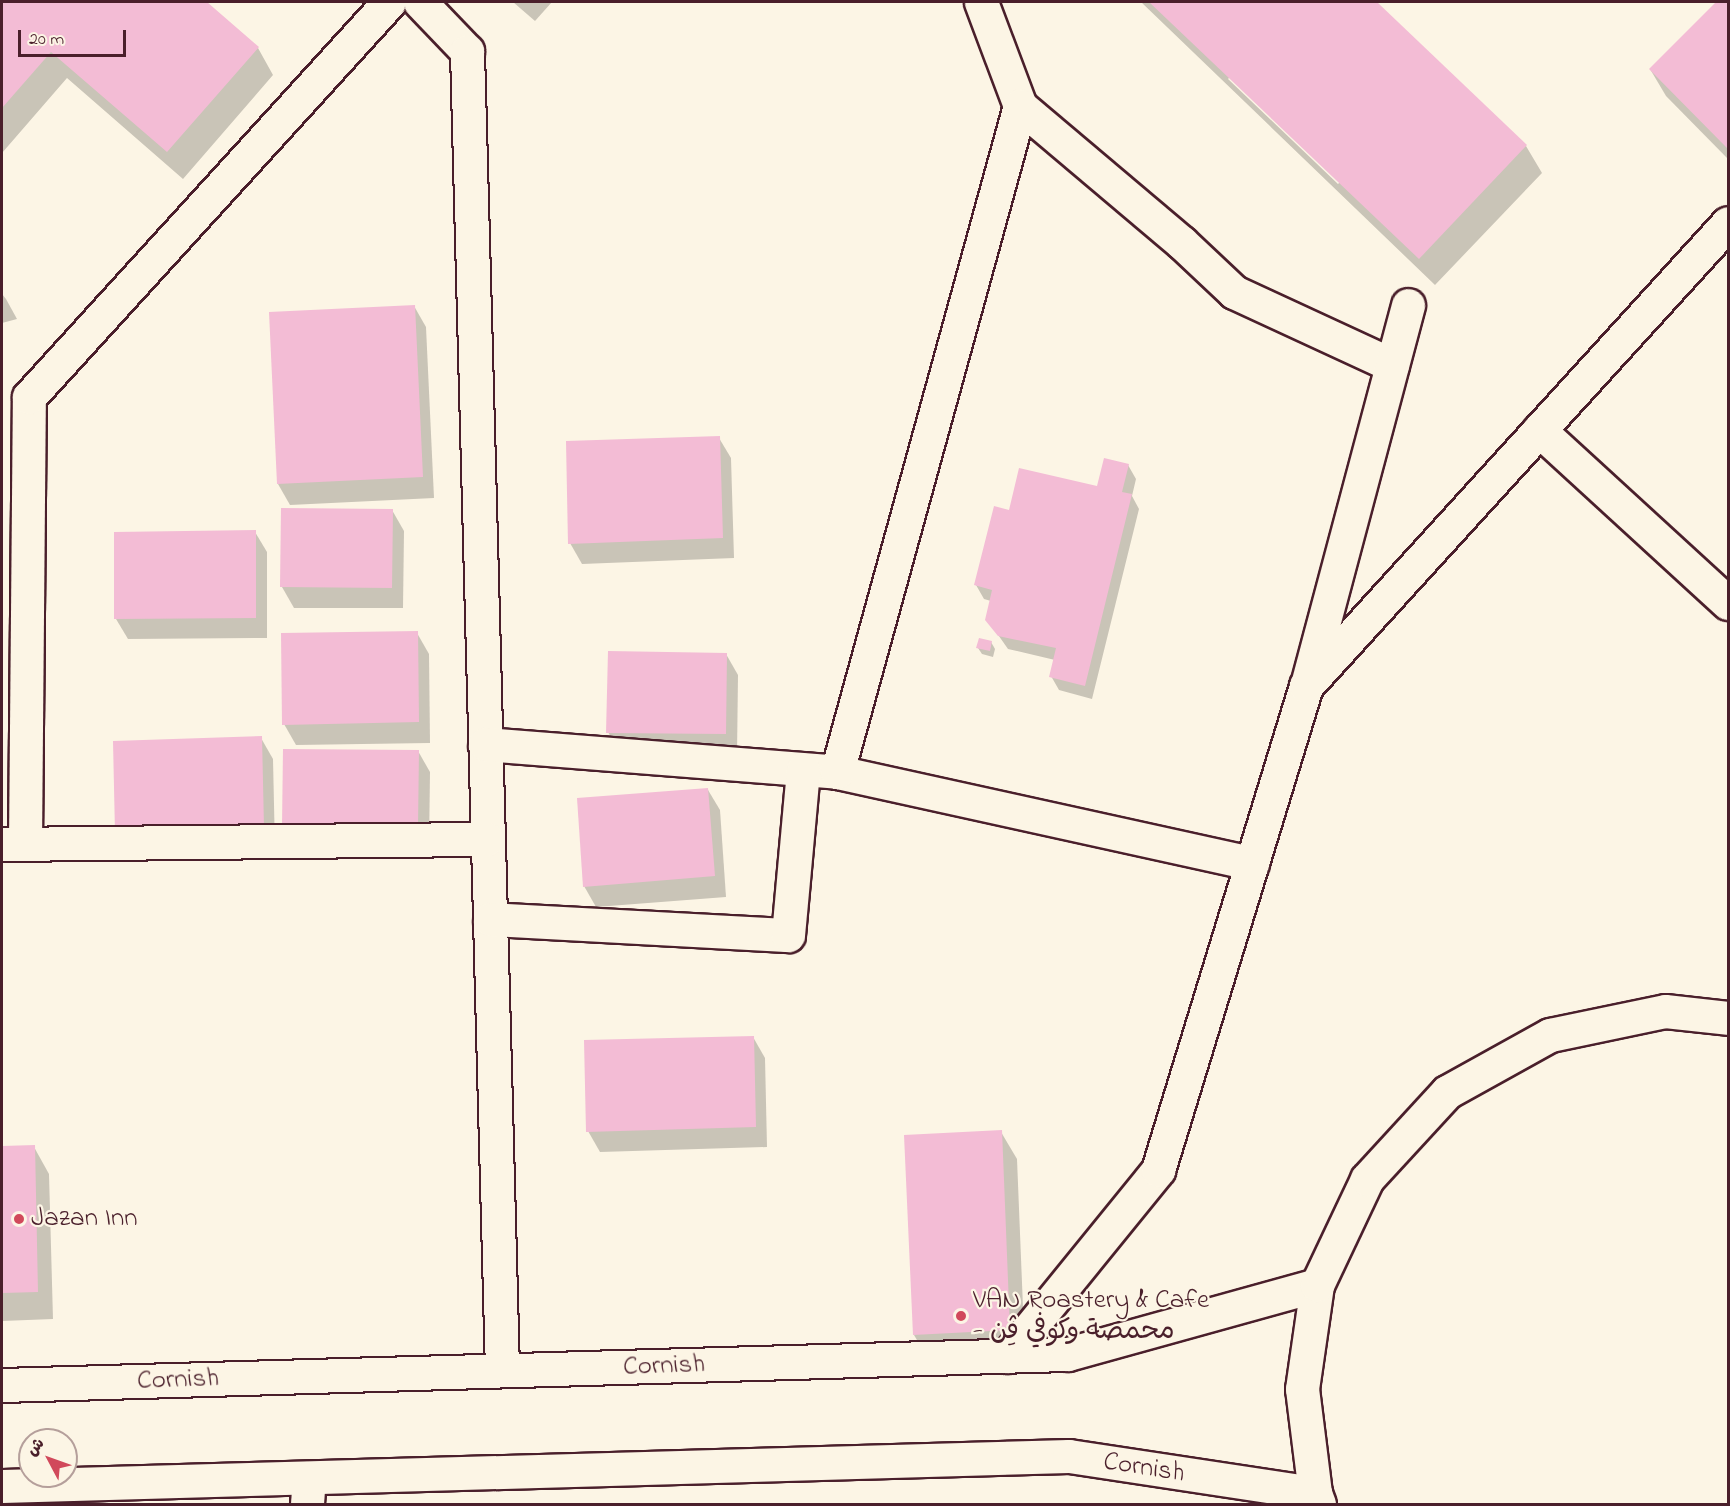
<!DOCTYPE html>
<meta charset="utf-8">
<style>
body{margin:0}
#map{position:relative;width:1730px;height:1506px;overflow:hidden;background:#fcf5e5;font-family:"Indie Flower","Playpen Sans Arabic",sans-serif}
div>[style]{position:absolute}
[style*='--x']{left:calc(var(--x)*1px);top:calc(var(--y)*1px);width:calc(var(--w)*1px);rotate:calc(var(--a)*1deg)}
.shadow>*{inset:0;background:#0003}
.building>*{inset:0;background:#f3bcd5}
.roads{filter:drop-shadow(2px 0 #4a1f2b) drop-shadow(-2px 0 #4a1f2b) drop-shadow(0 2px #4a1f2b) drop-shadow(0 -2px #4a1f2b)}
.minor>*{height:33px;margin:-16.5px;padding:0 16.5px;transform-origin:16.5px;border-radius:16.5px;background:#fcf5e5}
.major>*{height:33px;margin:-16.5px;padding:0 16.5px;transform-origin:16.5px;border-radius:16.5px;background:#fcf5e5}
.dots>*{width:16px;height:16px;translate:-50% -50%;box-sizing:border-box;border:3px solid #fcf5e5;border-radius:50%}
span{translate:-50% -50%;white-space:nowrap;text-align:center;line-height:1.15;-webkit-text-stroke:4.5px #fcf5e5;paint-order:stroke}
.poi-label{font-size:27px;color:#4a1f2b}
.left{translate:0 -50%;text-align:left}
.street-label{font-size:27px;color:#4a1f2b}
.frame{position:absolute;inset:0;border:3px solid #4a1f2b;pointer-events:none}
.north{position:absolute;left:18px;top:1428px;width:60px;height:60px;box-sizing:border-box;background:#fcf5e5;border:2px solid #b59f9b;border-radius:50%;rotate:311deg;font-size:16px;font-weight:700;line-height:24px;text-align:center;color:#4a1f2b}
.north::after{content:'';display:block;margin:auto;width:21px;height:27px;background:#d1495b;clip-path:polygon(50% 0,100% 100%,50% 72%,0 100%)}
.scale{position:absolute;left:18px;top:30px;width:108px;height:27px;box-sizing:border-box;border:3px solid #4a1f2b;border-top:0;padding-left:8px;font-size:18px;line-height:21px;white-space:nowrap;color:#4a1f2b;-webkit-text-stroke:4px #fcf5e5;paint-order:stroke}
</style>
<div id="map">
<div class="shadow">
<div style="clip-path:polygon(2px 2px,205px 2px,258px 48px,273px 75px,183px 179px,67px 78px,2px 153px)"></div>
<div style="clip-path:polygon(513px 2px,552px 2px,535px 21px)"></div>
<div style="clip-path:polygon(evenodd,1141px 2px,1375px 2px,1526px 146px,1542px 173px,1435px 285px,1141px 2px,1230px 77px,1340px 182px,1338px 184px,1228px 79px,1230px 77px)"></div>
<div style="clip-path:polygon(1719px 2px,1728px 2px,1728px 159px,1666px 96px,1650px 69px)"></div>
<div style="clip-path:polygon(2px 294px,6px 299px,17px 319px,2px 323px)"></div>
<div style="clip-path:polygon(414px 306px,426px 327px,434px 498px,290px 505px,278px 484px)"></div>
<div style="clip-path:polygon(719px 438px,731px 458px,734px 558px,582px 564px,570px 543px)"></div>
<div style="clip-path:polygon(1128px 465px,1136px 479px,1132px 496px,1139px 509px,1092px 699px,1059px 690px,1051px 676px,1055px 660px,1008px 649px,987px 619px,991px 601px,984px 599px,976px 585px,1010px 512px,1098px 488px)"></div>
<div style="clip-path:polygon(392px 510px,404px 531px,403px 608px,294px 608px,282px 587px)"></div>
<div style="clip-path:polygon(255px 532px,267px 552px,267px 638px,128px 639px,116px 619px)"></div>
<div style="clip-path:polygon(417px 633px,429px 654px,430px 743px,296px 745px,284px 724px)"></div>
<div style="clip-path:polygon(991px 642px,995px 649px,993px 657px,982px 654px,978px 648px)"></div>
<div style="clip-path:polygon(726px 654px,738px 675px,737px 755px,620px 753px,608px 732px)"></div>
<div style="clip-path:polygon(261px 738px,273px 759px,275px 849px,116px 833px)"></div>
<div style="clip-path:polygon(418px 751px,430px 772px,429px 847px,295px 846px)"></div>
<div style="clip-path:polygon(708px 790px,720px 810px,726px 897px,596px 907px,584px 886px)"></div>
<div style="clip-path:polygon(753px 1037px,765px 1058px,767px 1147px,600px 1152px,588px 1131px)"></div>
<div style="clip-path:polygon(1001px 1132px,1017px 1159px,1025px 1357px,930px 1362px,914px 1335px)"></div>
<div style="clip-path:polygon(34px 1147px,49px 1174px,53px 1319px,2px 1321px,2px 1148px)"></div>
</div>
<div class="building">
<div style="clip-path:polygon(2px 2px,207px 2px,259px 47px,167px 152px,51px 52px,2px 108px)"></div>
<div style="clip-path:polygon(1149px 2px,1377px 2px,1527px 145px,1419px 259px)"></div>
<div style="clip-path:polygon(1716px 2px,1728px 2px,1727px 148px,1649px 69px)"></div>
<div style="clip-path:polygon(415px 305px,423px 477px,277px 484px,269px 312px)"></div>
<div style="clip-path:polygon(720px 436px,723px 538px,568px 544px,566px 441px)"></div>
<div style="clip-path:polygon(1104px 458px,1129px 464px,1122px 492px,1132px 494px,1085px 686px,1049px 677px,1056px 648px,998px 636px,985px 620px,992px 590px,974px 585px,994px 506px,1009px 510px,1019px 468px,1097px 486px)"></div>
<div style="clip-path:polygon(281px 508px,393px 509px,392px 588px,280px 587px)"></div>
<div style="clip-path:polygon(256px 530px,256px 618px,114px 619px,114px 532px)"></div>
<div style="clip-path:polygon(418px 631px,419px 722px,282px 725px,281px 633px)"></div>
<div style="clip-path:polygon(979px 638px,992px 641px,990px 651px,976px 648px)"></div>
<div style="clip-path:polygon(608px 651px,727px 653px,726px 734px,606px 733px)"></div>
<div style="clip-path:polygon(262px 736px,264px 828px,115px 833px,113px 741px)"></div>
<div style="clip-path:polygon(283px 749px,419px 750px,418px 826px,282px 826px)"></div>
<div style="clip-path:polygon(708px 788px,715px 876px,583px 887px,577px 798px)"></div>
<div style="clip-path:polygon(754px 1036px,756px 1127px,586px 1132px,584px 1040px)"></div>
<div style="clip-path:polygon(1002px 1130px,1010px 1330px,913px 1335px,904px 1135px)"></div>
<div style="clip-path:polygon(35px 1145px,38px 1292px,2px 1293px,2px 1146px)"></div>
</div>
<div class="roads">
<div class="minor">
<div style="--x:420;--y:2;--w:68;--a:46.2"></div>
<div style="--x:467;--y:51;--w:1319;--a:88.48"></div>
<div style="--x:981;--y:2;--w:111;--a:69.4"></div>
<div style="--x:1020;--y:106;--w:211;--a:40.2"></div>
<div style="--x:1181;--y:242;--w:73;--a:43.3"></div>
<div style="--x:1234;--y:292;--w:174;--a:24.8"></div>
<div style="--x:1539;--y:430;--w:256;--a:42.5"></div>
<div style="--x:1308;--y:681;--w:389;--a:-75.1"></div>
<div style="--x:485;--y:744;--w:353;--a:4.5"></div>
<div style="--x:837;--y:772;--w:425;--a:12.4"></div>
<div style="--x:837;--y:772;--w:691;--a:-74.64"></div>
<div style="--x:25;--y:843;--w:446;--a:-89.5"></div>
<div style="--x:29;--y:397;--w:534;--a:-47.65"></div>
<div style="--x:2;--y:844;--w:485;--a:-0.6"></div>
<div style="--x:490;--y:919;--w:298;--a:3.1"></div>
<div style="--x:788;--y:935;--w:166;--a:-84.8"></div>
<div style="--x:1007;--y:1356;--w:240;--a:-50.9"></div>
<div style="--x:1158;--y:1170;--w:506;--a:-73"></div>
<div style="--x:1306;--y:686;--w:626;--a:-47.65"></div>
<div style="--x:307;--y:1504;--w:26;--a:-86"></div>
</div>
<div class="major">
<div style="--x:2;--y:1385;--w:1066;--a:-1.67"></div>
<div style="--x:1068;--y:1354;--w:258;--a:-15.5"></div>
<div style="--x:2;--y:1486;--w:1067;--a:-1.61"></div>
<div style="--x:1069;--y:1456;--w:249;--a:8.6"></div>
<div style="--x:1319;--y:1504;--w:12;--a:-110"></div>
<div style="--x:1315;--y:1493;--w:105;--a:-97.1"></div>
<div style="--x:1302;--y:1389;--w:105;--a:-81.8"></div>
<div style="--x:1317;--y:1285;--w:117;--a:-64.7"></div>
<div style="--x:1367;--y:1179;--w:118;--a:-47.4"></div>
<div style="--x:1447;--y:1092;--w:118;--a:-29"></div>
<div style="--x:1550;--y:1035;--w:117;--a:-11.8"></div>
<div style="--x:1665;--y:1011;--w:63;--a:6.3"></div>
</div>
</div>
<div class="dots">
<div style="left:19px;top:1219px;background:#d1495b"></div>
<div style="left:961px;top:1316px;background:#d1495b"></div>
</div>
<div class="poi-label">
<span class="left" style="left:31px;top:1219px">Jazan Inn</span>
<span class="left" style="left:973px;top:1316px">VAN Roastery &amp; Cafe<br>- محمصة وكوفي ڤِن</span>
</div>
<div class="street-label">
<span style="left:664px;top:1366px;rotate:-2deg">Cornish</span>
<span style="left:178px;top:1380px;rotate:-2deg">Cornish</span>
<span style="left:1144px;top:1468px;rotate:9deg">Cornish</span>
</div>
<div class="frame"></div>
<div class="north">ش</div>
<div class="scale">20 m</div>
</div>
